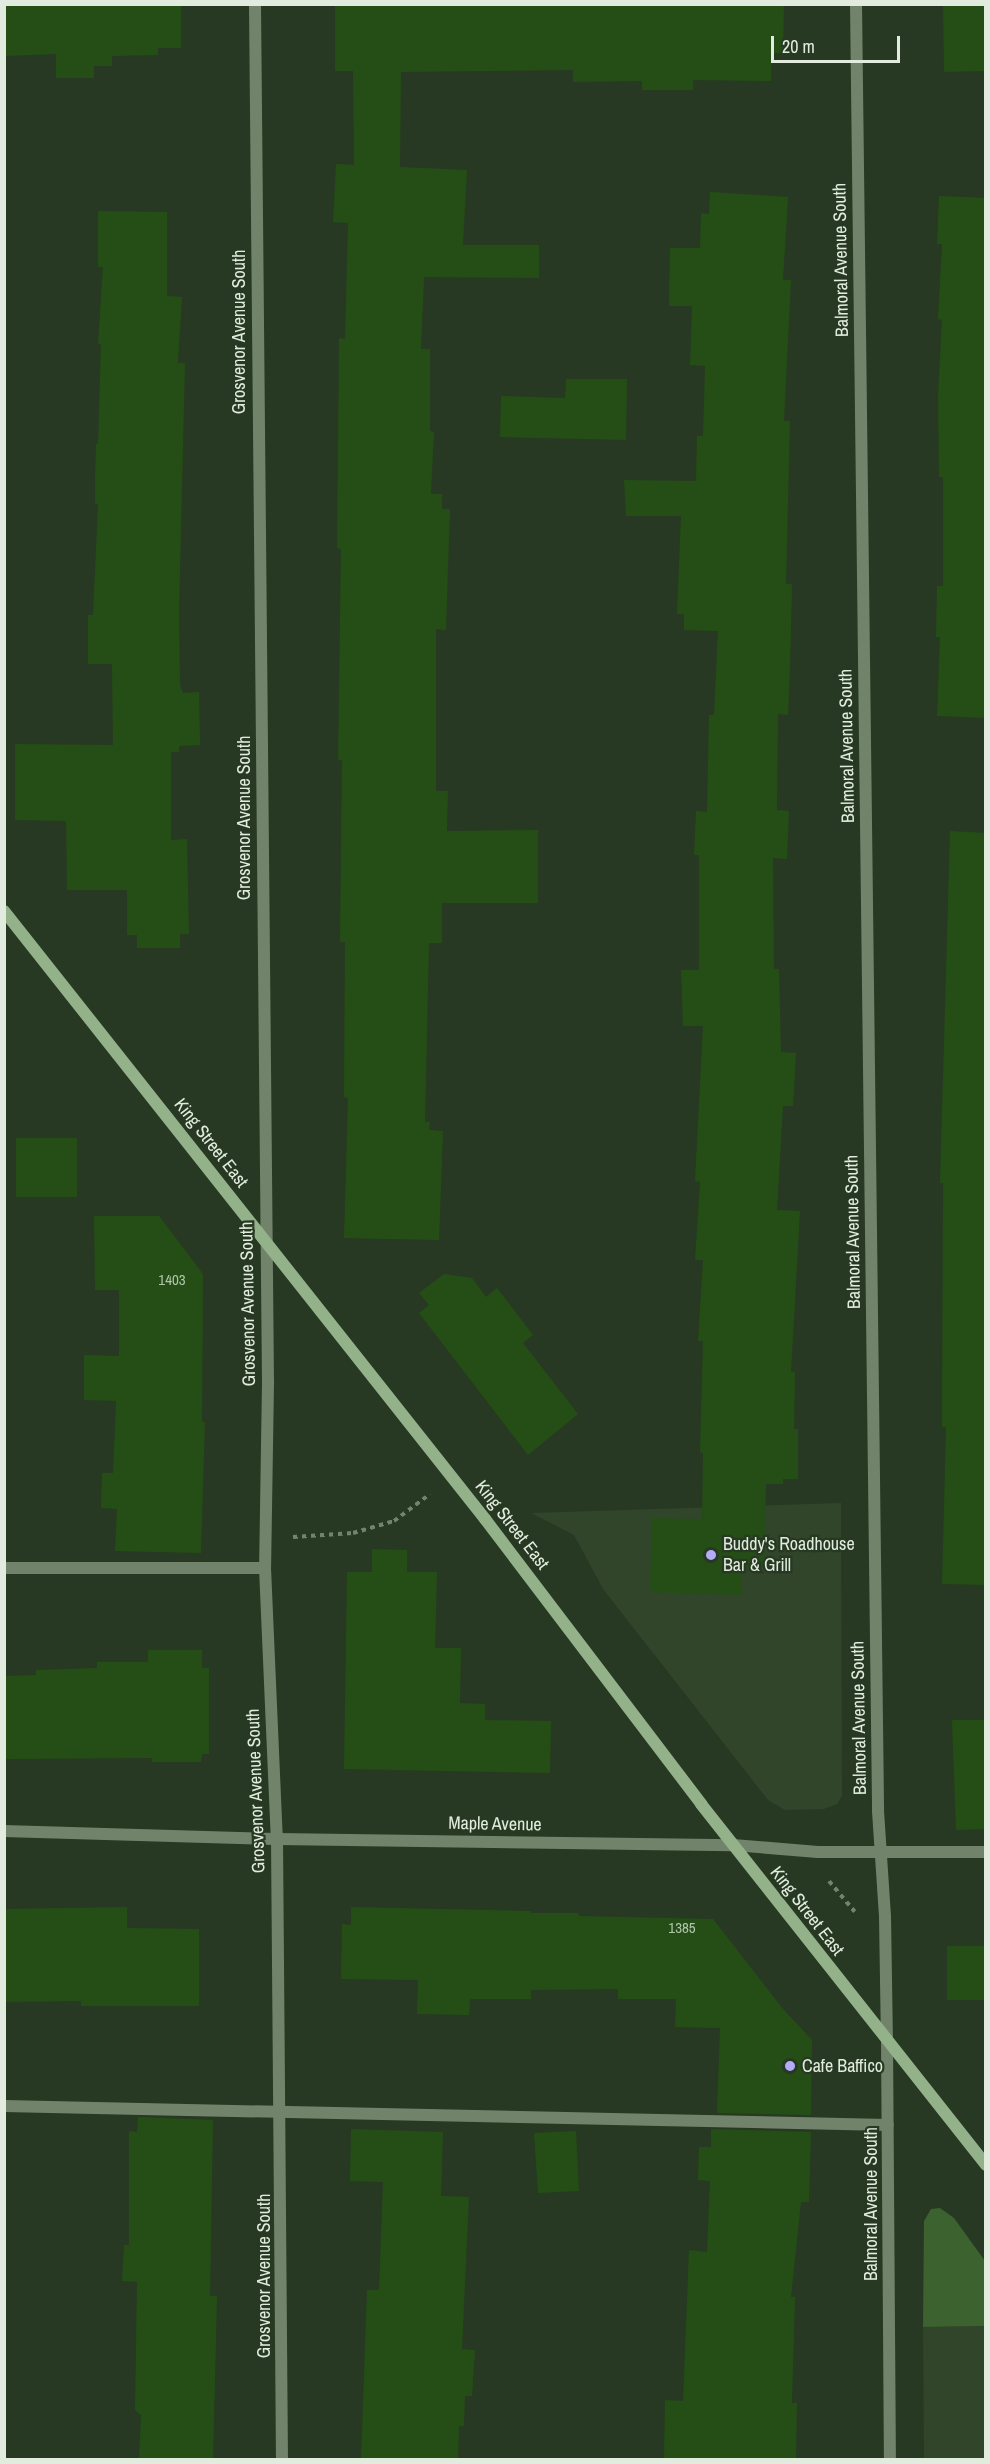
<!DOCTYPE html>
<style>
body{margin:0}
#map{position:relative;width:990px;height:2464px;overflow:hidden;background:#273922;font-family:"Archivo Narrow",sans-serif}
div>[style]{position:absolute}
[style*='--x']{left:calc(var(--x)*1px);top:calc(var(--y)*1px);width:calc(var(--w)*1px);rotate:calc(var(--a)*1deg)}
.built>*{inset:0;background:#30452a}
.green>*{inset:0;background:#3c6230}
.building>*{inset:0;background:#254e16}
.path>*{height:4px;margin-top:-2px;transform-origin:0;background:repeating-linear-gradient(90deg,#748370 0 4.5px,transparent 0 9px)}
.lane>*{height:12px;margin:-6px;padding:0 6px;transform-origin:6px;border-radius:6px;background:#71846b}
.street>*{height:12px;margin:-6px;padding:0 6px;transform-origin:6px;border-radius:6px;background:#71846b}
.secondary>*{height:12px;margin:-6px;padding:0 6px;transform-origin:6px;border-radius:6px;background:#93b28a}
.dots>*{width:16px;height:16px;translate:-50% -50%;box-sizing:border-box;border:3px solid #273922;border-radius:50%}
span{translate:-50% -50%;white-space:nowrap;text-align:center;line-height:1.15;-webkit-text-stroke:4.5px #273922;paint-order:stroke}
.number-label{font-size:15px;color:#b2c4ac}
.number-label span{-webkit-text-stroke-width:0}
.street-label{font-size:18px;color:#e1ecde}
.poi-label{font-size:18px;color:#e1ecde}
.left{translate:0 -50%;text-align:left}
.frame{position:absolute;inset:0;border:6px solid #e1ecde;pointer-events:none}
.scale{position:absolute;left:771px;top:36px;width:129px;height:27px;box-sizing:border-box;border:3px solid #e1ecde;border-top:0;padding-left:8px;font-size:18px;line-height:21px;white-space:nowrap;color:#e1ecde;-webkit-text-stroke:4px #273922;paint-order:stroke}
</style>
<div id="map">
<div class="built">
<div style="clip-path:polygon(841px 1503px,842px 1796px,837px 1804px,824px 1809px,785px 1810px,768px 1800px,603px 1589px,574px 1535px,531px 1513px)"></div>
<div style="clip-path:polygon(985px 2326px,985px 2459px,924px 2459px,923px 2327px)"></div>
</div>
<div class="green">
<div style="clip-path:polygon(940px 2208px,954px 2218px,985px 2261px,985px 2326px,923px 2327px,924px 2221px,931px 2209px)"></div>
</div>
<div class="building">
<div style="clip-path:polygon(4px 4px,181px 4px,181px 48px,158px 48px,158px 55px,112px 56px,112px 66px,94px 66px,94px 78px,56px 78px,56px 54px,4px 56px)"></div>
<div style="clip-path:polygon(335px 4px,784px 4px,783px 53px,771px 53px,771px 81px,693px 80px,693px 90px,642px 90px,642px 81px,573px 82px,573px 70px,401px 72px,400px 167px,467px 170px,463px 245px,539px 245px,539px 278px,424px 277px,421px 349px,430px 349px,430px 431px,434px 432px,431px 494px,442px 494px,442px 509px,450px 509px,446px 630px,436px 629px,436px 791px,448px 791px,447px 831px,538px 830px,538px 903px,442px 903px,442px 943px,429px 943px,425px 1122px,430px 1122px,429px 1130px,443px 1131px,439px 1240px,344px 1238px,348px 1098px,344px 1097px,345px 942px,340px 942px,342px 760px,338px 760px,341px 549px,337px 548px,339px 338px,345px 339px,348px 223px,333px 222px,336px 164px,354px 165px,353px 71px,335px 71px)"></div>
<div style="clip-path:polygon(943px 4px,986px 4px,986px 71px,944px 72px)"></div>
<div style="clip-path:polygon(710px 192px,788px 197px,783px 280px,791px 280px,784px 421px,790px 421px,786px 584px,792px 584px,790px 668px,788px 715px,778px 714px,777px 810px,789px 811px,787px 859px,773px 858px,774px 969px,779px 969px,781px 1052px,796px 1053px,793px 1106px,783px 1106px,777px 1210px,800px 1211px,791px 1372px,795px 1372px,794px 1429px,798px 1429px,798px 1479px,783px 1479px,783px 1484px,766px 1484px,764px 1568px,742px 1568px,741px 1595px,650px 1592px,652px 1518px,702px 1519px,703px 1453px,700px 1452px,703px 1341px,698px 1341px,703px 1260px,695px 1260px,700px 1182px,695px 1181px,703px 1026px,683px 1026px,681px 970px,699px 970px,699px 855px,694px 855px,696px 811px,707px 812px,709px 715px,714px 715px,718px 631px,684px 630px,684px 614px,677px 614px,681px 516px,626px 516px,624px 480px,696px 481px,697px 436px,703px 436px,705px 366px,690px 365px,692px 306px,669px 306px,670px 248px,700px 248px,701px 213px,709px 214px)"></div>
<div style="clip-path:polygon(939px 196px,986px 198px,986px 718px,937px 716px,940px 637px,936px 637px,937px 586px,943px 586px,943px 477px,939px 477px,938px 396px,942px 320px,938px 319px,942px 244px,937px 244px)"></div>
<div style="clip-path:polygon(98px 211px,167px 212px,167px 296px,182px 297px,178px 363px,185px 363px,179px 613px,180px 685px,183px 693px,199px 692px,200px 745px,179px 746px,179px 752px,171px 752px,171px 840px,187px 839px,189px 934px,180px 934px,180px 948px,137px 948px,137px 935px,127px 935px,127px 890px,67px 890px,66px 821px,15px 820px,15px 744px,113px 745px,112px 664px,88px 664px,88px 615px,93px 615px,98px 504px,95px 504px,95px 478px,96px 444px,98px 444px,101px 344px,98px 344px,103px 267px,98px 267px)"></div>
<div style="clip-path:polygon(566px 379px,627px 379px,626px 440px,500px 437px,501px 396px,565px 398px)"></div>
<div style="clip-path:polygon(950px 831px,986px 833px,986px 1585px,942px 1584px,946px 1427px,942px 1427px,943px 1183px,940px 1183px)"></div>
<div style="clip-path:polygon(16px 1138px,77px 1138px,77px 1197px,16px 1197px)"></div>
<div style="clip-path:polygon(94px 1216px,159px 1216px,203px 1274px,202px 1422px,205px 1422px,201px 1553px,115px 1551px,117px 1509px,101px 1508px,102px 1473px,113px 1473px,116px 1401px,84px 1400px,84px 1355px,119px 1356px,119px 1290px,95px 1290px)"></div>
<div style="clip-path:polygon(444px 1274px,472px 1278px,486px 1297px,497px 1288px,533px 1335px,523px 1343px,578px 1414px,528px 1455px,419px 1313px,429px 1305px,419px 1293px)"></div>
<div style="clip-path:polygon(372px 1549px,407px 1550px,407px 1572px,437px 1572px,435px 1648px,461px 1648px,460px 1703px,485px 1704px,485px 1720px,551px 1721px,550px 1773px,344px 1769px,347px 1572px,372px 1572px)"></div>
<div style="clip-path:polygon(148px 1650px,202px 1650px,202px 1668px,209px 1668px,209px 1754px,202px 1754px,201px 1762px,152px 1762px,152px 1758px,4px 1759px,4px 1676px,36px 1675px,36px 1670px,97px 1668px,97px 1662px,148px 1662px)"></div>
<div style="clip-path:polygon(952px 1720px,986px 1720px,986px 1829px,956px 1830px)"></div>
<div style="clip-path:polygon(127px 1907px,127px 1928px,199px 1929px,199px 2006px,81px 2006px,81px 2001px,4px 2002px,4px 1909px)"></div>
<div style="clip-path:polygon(351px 1907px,531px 1911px,531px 1913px,578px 1913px,579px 1916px,713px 1919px,783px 2009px,812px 2040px,811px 2115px,717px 2113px,720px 2028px,675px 2027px,676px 1999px,618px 1999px,618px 1989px,531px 1990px,531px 1999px,470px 1999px,469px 2015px,417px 2014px,418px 1980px,341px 1979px,342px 1924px,351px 1925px)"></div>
<div style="clip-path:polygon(947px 1946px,986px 1946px,986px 2000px,947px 2000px)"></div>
<div style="clip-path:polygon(138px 2117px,213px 2120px,210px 2296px,217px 2296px,213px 2460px,139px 2460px,141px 2415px,135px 2410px,137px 2282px,122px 2281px,124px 2245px,129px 2245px,129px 2131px,137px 2132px)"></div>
<div style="clip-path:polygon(351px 2129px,443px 2132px,441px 2196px,469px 2197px,462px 2349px,475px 2350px,472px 2396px,465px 2396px,464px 2426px,459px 2426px,458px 2460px,361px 2460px,367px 2290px,379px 2290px,383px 2182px,350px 2181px)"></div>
<div style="clip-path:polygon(711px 2129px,811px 2132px,809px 2202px,801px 2202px,791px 2297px,795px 2297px,792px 2403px,797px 2403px,796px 2460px,664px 2460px,665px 2400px,683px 2401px,689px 2250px,707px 2252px,710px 2181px,698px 2180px,699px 2147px,711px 2147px)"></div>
<div style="clip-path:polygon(576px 2131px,579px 2191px,538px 2193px,534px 2133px)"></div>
</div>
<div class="path">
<div style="--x:293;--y:1537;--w:60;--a:-3.8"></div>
<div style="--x:353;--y:1533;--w:43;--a:-16.3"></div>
<div style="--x:394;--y:1521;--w:45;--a:-36.9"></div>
<div style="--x:829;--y:1881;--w:40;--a:50"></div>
</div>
<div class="lane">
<div style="--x:4;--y:1568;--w:261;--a:0"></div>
<div style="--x:4;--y:2106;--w:884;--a:1.23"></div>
</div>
<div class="street">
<div style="--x:255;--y:4;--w:1378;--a:89.46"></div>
<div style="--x:268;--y:1382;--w:186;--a:90.9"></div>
<div style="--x:265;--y:1568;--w:271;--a:87.5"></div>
<div style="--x:277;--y:1839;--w:621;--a:89.54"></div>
<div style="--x:856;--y:4;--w:1807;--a:89.3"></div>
<div style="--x:878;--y:1811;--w:105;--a:86.2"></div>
<div style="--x:885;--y:1916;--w:125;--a:89.1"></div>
<div style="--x:887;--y:2041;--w:419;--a:89.6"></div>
<div style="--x:4;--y:1831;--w:273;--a:1.7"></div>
<div style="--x:277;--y:1839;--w:456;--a:0.8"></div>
<div style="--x:733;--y:1845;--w:85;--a:4.7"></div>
<div style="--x:818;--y:1852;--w:168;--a:0"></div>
</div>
<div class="secondary">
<div style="--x:4;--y:911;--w:775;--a:51.65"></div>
<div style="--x:485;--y:1519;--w:358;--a:52.8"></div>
<div style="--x:701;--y:1804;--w:460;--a:51.7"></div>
</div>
<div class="dots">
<div style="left:711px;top:1555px;background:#b4acf9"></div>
<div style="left:790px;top:2066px;background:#b4acf9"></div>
</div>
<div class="number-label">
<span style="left:172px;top:1280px">1403</span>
<span style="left:682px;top:1928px">1385</span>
</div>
<div class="street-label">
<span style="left:841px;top:260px;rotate:-91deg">Balmoral Avenue South</span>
<span style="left:239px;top:332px;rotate:-90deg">Grosvenor Avenue South</span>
<span style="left:847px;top:746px;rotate:-91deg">Balmoral Avenue South</span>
<span style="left:244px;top:818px;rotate:-90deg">Grosvenor Avenue South</span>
<span style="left:211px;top:1143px;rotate:52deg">King Street East</span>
<span style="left:853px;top:1232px;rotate:-91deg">Balmoral Avenue South</span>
<span style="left:248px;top:1304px;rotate:-91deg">Grosvenor Avenue South</span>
<span style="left:512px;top:1525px;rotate:52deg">King Street East</span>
<span style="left:859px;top:1718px;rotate:-91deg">Balmoral Avenue South</span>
<span style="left:256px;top:1791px;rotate:-92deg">Grosvenor Avenue South</span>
<span style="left:495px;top:1824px;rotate:1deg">Maple Avenue</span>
<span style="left:807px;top:1911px;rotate:52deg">King Street East</span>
<span style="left:871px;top:2204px;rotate:-90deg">Balmoral Avenue South</span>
<span style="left:264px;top:2276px;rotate:-90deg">Grosvenor Avenue South</span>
</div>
<div class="poi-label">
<span class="left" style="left:723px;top:1555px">Buddy's Roadhouse<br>Bar &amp; Grill</span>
<span class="left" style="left:802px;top:2066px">Cafe Baffico</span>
</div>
<div class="frame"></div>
<div class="scale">20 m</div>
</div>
